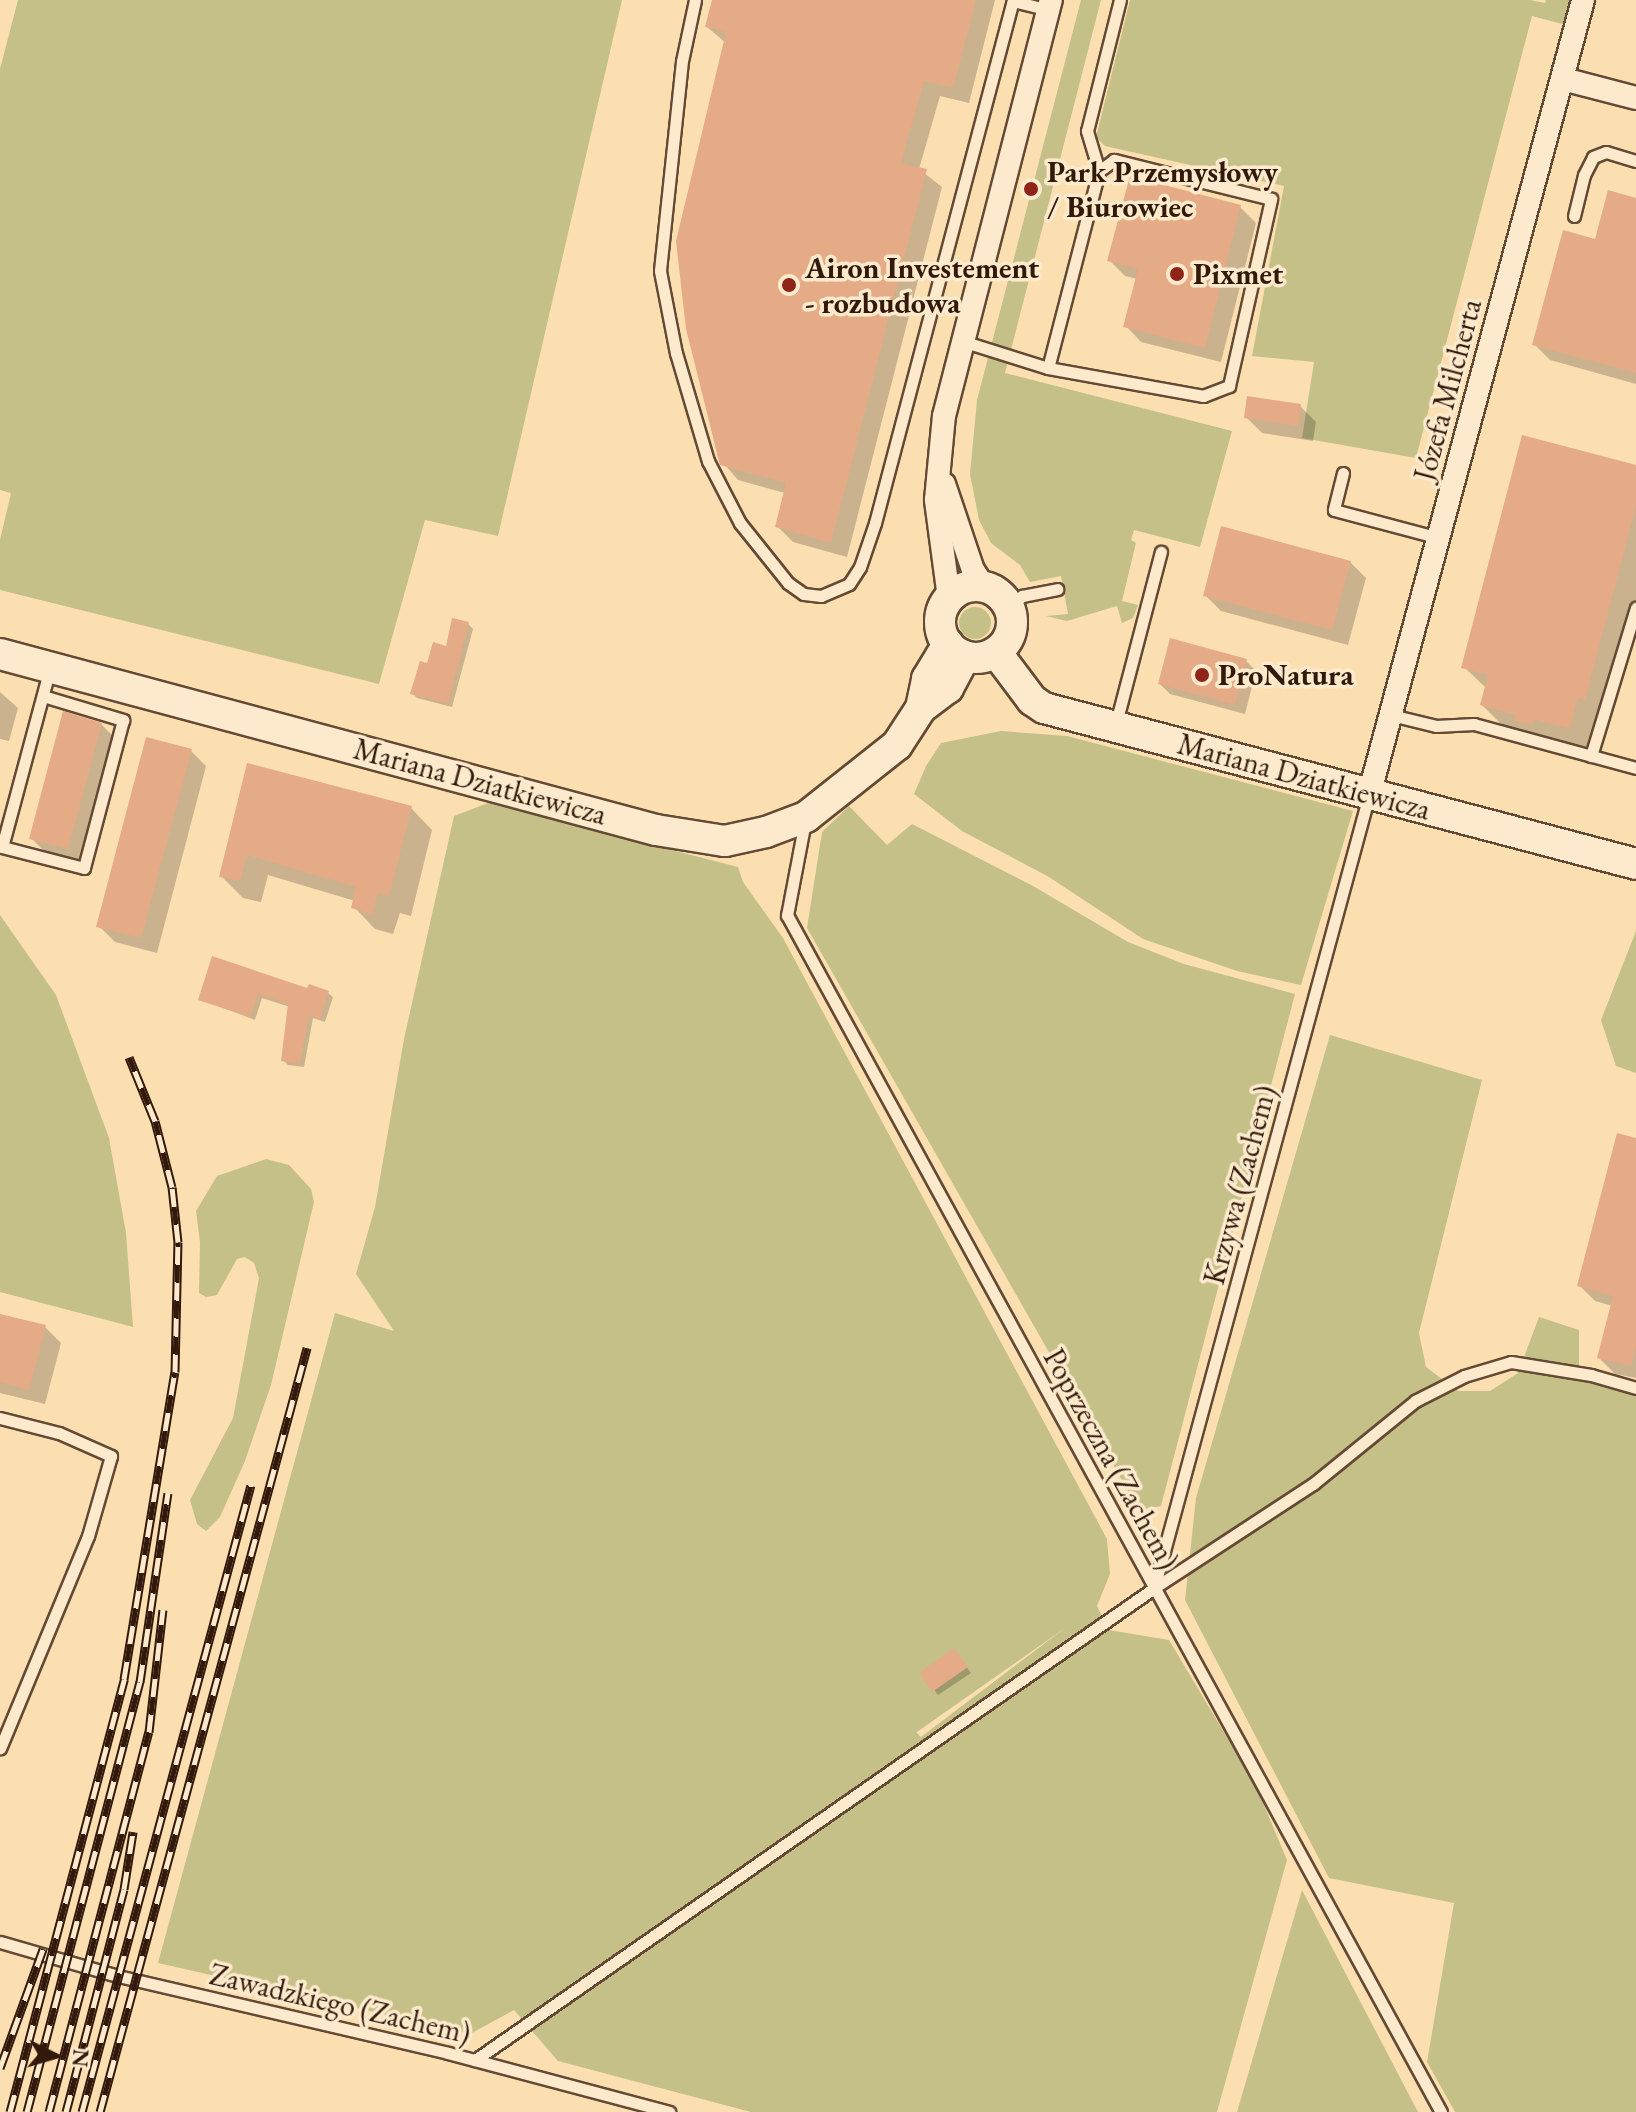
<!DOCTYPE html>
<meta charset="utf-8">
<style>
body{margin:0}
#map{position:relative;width:1636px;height:2112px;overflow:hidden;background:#fcdfb1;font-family:"EB Garamond",serif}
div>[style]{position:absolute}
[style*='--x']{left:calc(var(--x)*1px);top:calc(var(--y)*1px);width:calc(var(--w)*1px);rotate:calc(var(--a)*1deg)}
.green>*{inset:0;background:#c4c088}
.round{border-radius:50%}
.shadow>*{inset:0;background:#0003}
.building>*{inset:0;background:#e5ab87}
.roads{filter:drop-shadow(2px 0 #644a34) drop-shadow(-2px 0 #644a34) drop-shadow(0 2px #644a34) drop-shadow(0 -2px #644a34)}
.lane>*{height:11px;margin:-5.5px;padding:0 5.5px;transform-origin:5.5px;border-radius:5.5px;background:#fdeacc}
.street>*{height:22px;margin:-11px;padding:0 11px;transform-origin:11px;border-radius:11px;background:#fdeacc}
.secondary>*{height:30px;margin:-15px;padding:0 15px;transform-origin:15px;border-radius:15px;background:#fdeacc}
.secondary>.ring{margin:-15px;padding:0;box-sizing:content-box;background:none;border:30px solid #fdeacc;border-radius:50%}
.rail>*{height:9px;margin-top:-4.5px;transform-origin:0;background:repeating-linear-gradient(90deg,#fdeacc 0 18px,#32190b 0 36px);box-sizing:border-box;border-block:2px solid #32190b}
.dots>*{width:22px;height:22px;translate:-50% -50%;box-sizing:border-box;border:4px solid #fdeacc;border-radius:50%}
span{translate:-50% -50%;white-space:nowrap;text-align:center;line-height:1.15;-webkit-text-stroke:7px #fdeacc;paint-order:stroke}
.poi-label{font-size:30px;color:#32190b;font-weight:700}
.left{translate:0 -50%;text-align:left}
.street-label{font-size:30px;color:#32190b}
.north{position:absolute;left:16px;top:2016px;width:80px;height:80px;-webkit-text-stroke:6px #fdeacc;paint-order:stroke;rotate:95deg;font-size:22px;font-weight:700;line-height:32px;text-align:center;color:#32190b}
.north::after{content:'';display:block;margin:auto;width:28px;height:36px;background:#32190b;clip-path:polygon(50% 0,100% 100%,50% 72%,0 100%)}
</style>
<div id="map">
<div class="green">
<div style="clip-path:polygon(18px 0,622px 0,498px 536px,425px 520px,379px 684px,0 590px,0 540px,11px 493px,0 490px,0 69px)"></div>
<div style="clip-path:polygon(1081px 0,1101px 0,1005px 373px,1232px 431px,1200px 547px,1134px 530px,1131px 540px,1136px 543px,1122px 601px,1138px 605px,1133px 618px,1122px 623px,1117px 606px,1067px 621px,1046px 616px,1068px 614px,1061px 576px,1030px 582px,1020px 565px,991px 543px,979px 520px,970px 474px,977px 400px)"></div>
<div style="clip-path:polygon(1130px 0,1530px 0,1545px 3px,1546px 0,1573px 0,1566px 25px,1532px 16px,1416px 458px,1302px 438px,1314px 362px,1252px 356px,1284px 186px,1105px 146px,1096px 137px)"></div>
<div class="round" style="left:959px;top:607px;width:32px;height:32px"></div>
<div style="clip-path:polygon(1001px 731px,1067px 736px,1353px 811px,1301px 985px,1237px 971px,1143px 939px,1049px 877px,962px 831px,914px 794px,926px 766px,941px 743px)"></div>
<div style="clip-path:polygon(evenodd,488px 803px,738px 867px,743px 882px,783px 938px,1107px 1539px,1110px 1574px,1097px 1606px,1109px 1630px,1169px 1640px,1256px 1786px,1287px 1860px,1217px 2112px,751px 2112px,558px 2061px,514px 2010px,470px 2034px,158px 1963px,335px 1313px,394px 1331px,356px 1274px,375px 1207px,404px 1039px,454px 816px,488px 803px,1065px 1628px,921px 1737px,917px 1733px,917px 1732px,1065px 1628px)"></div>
<div style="clip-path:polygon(849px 806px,887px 845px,912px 824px,1033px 886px,1128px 942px,1184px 964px,1295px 994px,1161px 1506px,1139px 1510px,807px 928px,822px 832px)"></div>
<div style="clip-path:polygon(0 915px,56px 995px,109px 1138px,126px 1233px,133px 1327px,0 1292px)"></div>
<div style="clip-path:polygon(1636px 931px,1636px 1073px,1616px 1066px,1601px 1020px)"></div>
<div style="clip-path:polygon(1330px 1035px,1482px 1080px,1419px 1333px,1426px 1367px,1458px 1391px,1490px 1391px,1518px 1373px,1539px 1317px,1579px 1330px,1579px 1378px,1636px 1394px,1636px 2112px,1455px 2112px,1427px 2062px,1454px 1903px,1329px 1878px,1185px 1600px,1196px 1498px)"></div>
<div style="clip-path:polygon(266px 1159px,289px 1165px,311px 1189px,314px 1202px,271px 1385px,245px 1461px,220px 1517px,206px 1531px,197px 1524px,190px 1500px,233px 1418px,259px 1278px,254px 1263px,245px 1257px,237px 1259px,217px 1295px,206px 1297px,199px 1293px,200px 1242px,196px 1211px,217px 1176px)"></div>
<div style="clip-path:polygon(1302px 1890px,1418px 2112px,1237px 2112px)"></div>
</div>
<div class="shadow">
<div style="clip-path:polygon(714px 0,995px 0,969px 103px,940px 96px,919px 169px,942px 187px,847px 557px,793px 542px,777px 526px,785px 493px,738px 480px,718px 457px,688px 329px,726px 43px,707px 27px)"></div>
<div style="clip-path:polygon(1636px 200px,1636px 384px,1550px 360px,1534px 344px,1596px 241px)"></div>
<div style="clip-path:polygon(1240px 207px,1256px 223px,1221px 362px,1141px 342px,1126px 326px,1137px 279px,1125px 276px,1109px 260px)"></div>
<div style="clip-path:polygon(1300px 406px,1316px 422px,1313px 441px,1262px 433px,1246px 417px)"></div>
<div style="clip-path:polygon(1636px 467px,1636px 603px,1591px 748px,1554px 739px,1553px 745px,1537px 741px,1528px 732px,1502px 725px,1482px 705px,1486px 688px,1464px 667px)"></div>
<div style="clip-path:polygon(1350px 562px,1366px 578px,1348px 645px,1221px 611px,1205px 595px)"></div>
<div style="clip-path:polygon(468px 624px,473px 629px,452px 707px,417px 698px,413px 694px,428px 666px)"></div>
<div style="clip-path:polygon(1246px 661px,1256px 671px,1245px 714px,1170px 694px,1160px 684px)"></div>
<div style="clip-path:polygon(0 692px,18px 708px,9px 741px,0 739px)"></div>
<div style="clip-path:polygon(101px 724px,117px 740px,84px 864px,47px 854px,31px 838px)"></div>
<div style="clip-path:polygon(190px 750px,206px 766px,157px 953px,115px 942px,99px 926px)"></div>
<div style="clip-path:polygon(248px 766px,411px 808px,432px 830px,411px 916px,400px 913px,393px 934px,375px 929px,354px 907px,355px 901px,268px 875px,261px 902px,243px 898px,221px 876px)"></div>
<div style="clip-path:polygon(214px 958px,309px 990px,328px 993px,333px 997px,325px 1022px,313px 1018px,304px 1067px,288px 1065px,283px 1060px,290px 1007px,262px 998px,255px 1020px,200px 999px)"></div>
<div style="clip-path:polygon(1636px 1140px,1636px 1378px,1615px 1374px,1599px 1358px,1613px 1306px,1595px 1301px,1579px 1285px)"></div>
<div style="clip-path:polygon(0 1316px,45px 1327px,61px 1343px,45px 1404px,0 1393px)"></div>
<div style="clip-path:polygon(958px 1655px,971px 1673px,938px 1695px,922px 1673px)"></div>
</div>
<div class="building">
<div style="clip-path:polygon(712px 0,976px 0,953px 88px,924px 81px,901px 163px,927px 169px,831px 543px,775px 527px,786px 483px,720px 465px,686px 329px,676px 241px,726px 32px,705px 27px)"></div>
<div style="clip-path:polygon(1130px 176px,1241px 205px,1205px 348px,1123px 327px,1138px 269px,1107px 261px)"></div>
<div style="clip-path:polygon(1608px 190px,1636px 198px,1636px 373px,1532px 345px,1563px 230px,1595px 239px)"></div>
<div style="clip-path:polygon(1247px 396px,1301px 404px,1298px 426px,1244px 418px)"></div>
<div style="clip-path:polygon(1522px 435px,1636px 465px,1636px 506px,1585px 700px,1578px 698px,1570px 729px,1534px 719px,1532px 725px,1514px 721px,1515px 715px,1480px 705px,1488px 675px,1461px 668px)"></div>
<div style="clip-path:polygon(1221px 526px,1351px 561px,1332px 630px,1203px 596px)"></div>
<div style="clip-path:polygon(452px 618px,469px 622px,448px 704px,410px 694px,420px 661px,427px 663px,433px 642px,446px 646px)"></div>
<div style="clip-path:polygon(1170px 638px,1247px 659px,1235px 705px,1158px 684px)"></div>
<div style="clip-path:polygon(63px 711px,102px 723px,68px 849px,29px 839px)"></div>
<div style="clip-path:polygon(146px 737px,192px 749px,141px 938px,96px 927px)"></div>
<div style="clip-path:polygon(247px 763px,412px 806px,389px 896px,378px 893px,372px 914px,351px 908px,356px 887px,247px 855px,240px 881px,219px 877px)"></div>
<div style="clip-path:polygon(212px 956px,307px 988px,309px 984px,329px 991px,320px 1019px,309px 1015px,300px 1064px,281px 1061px,288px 1004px,258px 994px,250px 1017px,198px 1000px)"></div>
<div style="clip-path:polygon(1617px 1133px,1636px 1138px,1636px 1347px,1631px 1366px,1597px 1358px,1613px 1296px,1577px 1286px)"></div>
<div style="clip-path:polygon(0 1314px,46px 1325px,29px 1390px,0 1382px)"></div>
<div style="clip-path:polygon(954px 1648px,968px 1667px,932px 1692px,919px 1673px)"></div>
</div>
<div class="roads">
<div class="lane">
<div style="--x:695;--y:0;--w:62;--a:102"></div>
<div style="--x:682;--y:61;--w:211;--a:96"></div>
<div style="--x:660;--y:271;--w:84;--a:79"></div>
<div style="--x:676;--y:353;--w:113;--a:73.5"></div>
<div style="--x:708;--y:461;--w:70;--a:62.7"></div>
<div style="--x:740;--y:523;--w:77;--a:51.3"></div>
<div style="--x:788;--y:583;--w:19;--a:35"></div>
<div style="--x:804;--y:594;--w:17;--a:7"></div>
<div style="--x:821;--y:596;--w:30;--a:-23"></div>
<div style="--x:849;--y:584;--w:20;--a:-57"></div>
<div style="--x:860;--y:567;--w:46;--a:-71.2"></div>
<div style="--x:875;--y:523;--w:541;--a:-75.22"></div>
<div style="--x:1013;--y:1;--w:37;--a:14"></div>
<div style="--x:1099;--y:171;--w:42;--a:-106.7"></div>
<div style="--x:1087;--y:131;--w:135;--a:-75.9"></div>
<div style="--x:1574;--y:216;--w:42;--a:-76.3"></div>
<div style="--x:1584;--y:175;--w:20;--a:-63"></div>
<div style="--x:1593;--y:157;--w:14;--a:-21"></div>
<div style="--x:1606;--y:152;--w:31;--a:17"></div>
<div style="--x:962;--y:341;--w:90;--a:17.4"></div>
<div style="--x:1048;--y:368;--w:158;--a:10.2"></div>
<div style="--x:1203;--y:396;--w:28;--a:-21"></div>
<div style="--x:1229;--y:386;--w:192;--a:-77.3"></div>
<div style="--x:1271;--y:199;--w:162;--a:-166"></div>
<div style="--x:1114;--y:160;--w:19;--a:144"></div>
<div style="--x:1099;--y:171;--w:203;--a:104.5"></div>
<div style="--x:1343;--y:473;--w:38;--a:104"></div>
<div style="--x:1334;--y:510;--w:109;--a:14.9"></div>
<div style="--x:1009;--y:608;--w:18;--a:-43"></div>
<div style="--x:1022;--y:596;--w:36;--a:-11"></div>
<div style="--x:43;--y:696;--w:84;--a:16.7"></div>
<div style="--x:123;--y:720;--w:153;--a:104.8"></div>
<div style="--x:84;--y:868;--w:85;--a:-165.6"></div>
<div style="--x:2;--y:847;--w:185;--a:-75"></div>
<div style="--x:1391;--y:715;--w:46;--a:13.7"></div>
<div style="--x:1436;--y:726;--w:38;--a:-3"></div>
<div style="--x:1474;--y:724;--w:168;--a:15.2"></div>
<div style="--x:1116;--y:723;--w:177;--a:-75.3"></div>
<div style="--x:1591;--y:756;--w:155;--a:-73.1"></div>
<div style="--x:805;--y:821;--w:96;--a:100.8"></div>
<div style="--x:787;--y:915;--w:1364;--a:61.35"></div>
<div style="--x:0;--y:1418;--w:61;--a:14.3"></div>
<div style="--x:59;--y:1433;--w:57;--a:23.9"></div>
<div style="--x:111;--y:1456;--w:83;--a:106"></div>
<div style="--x:88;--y:1536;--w:230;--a:112.5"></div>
<div style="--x:1154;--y:1588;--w:822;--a:-74.83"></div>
<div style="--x:0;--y:1942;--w:123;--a:16.1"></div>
<div style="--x:118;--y:1976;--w:339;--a:13.1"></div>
<div style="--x:448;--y:2053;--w:229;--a:14.9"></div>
<div style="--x:475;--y:2060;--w:827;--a:-34.8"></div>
<div style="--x:1154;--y:1588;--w:190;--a:-33.2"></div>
<div style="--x:1313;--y:1484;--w:132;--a:-39.1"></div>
<div style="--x:1415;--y:1401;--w:55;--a:-27"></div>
<div style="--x:1464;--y:1376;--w:49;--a:-16.6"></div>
<div style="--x:1511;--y:1362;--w:81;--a:9.2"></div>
<div style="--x:1591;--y:1375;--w:47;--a:16.1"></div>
</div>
<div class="street">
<div style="--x:1563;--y:79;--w:75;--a:14.6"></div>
<div style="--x:944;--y:484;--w:91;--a:71.4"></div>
<div style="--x:973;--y:570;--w:20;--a:57"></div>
<div style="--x:949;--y:598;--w:99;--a:-97.6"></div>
<div style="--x:936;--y:500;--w:84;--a:-84.6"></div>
<div style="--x:944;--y:416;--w:430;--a:-75.6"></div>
<div style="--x:1369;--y:795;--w:823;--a:-74.93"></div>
</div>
<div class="secondary">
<div class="ring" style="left:940px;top:586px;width:42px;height:42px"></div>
<div style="--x:996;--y:652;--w:60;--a:53.1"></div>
<div style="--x:1032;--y:700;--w:14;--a:34"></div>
<div style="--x:1044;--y:708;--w:612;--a:14.76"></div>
<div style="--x:0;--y:654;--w:679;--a:15.02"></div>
<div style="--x:656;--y:830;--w:70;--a:9.1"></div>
<div style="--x:725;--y:841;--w:42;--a:-12.4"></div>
<div style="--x:766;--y:832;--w:43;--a:-20.6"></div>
<div style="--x:806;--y:817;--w:116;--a:-38.4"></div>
<div style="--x:897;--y:745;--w:44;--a:-57"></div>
<div style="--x:921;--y:708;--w:30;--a:-78"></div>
<div style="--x:927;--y:679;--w:41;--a:-59"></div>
<div style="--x:921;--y:708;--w:34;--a:-37"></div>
<div style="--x:948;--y:688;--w:36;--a:-62"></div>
</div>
</div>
<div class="rail">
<div style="--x:0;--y:2068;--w:127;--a:-70.1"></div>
<div style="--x:10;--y:2112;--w:448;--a:-75.2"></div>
<div style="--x:124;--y:1679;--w:311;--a:-80.6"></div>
<div style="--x:175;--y:1372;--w:130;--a:-88.7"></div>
<div style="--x:178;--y:1242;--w:55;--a:-96.2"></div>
<div style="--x:172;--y:1187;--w:68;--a:-104.4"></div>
<div style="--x:155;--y:1121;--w:69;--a:-112.1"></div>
<div style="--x:27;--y:2112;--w:445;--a:-75.3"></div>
<div style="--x:140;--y:1682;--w:191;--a:-81.6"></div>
<div style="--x:49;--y:2112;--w:393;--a:-75.3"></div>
<div style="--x:149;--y:1732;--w:123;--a:-83.5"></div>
<div style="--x:66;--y:2112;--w:230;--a:-75.4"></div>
<div style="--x:124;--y:1889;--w:58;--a:-81"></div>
<div style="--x:82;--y:2112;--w:649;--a:-74.92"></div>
<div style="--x:100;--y:2112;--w:792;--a:-74.84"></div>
</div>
<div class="dots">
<div style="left:1031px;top:189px;background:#8f2418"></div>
<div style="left:1177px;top:274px;background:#8f2418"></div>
<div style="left:789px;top:285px;background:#8f2418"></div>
<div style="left:1202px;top:675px;background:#8f2418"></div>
</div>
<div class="poi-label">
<span class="left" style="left:1047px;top:189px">Park Przemysłowy<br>/ Biurowiec</span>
<span class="left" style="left:805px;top:285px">Airon Investement<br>- rozbudowa</span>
<span class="left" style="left:1193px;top:274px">Pixmet</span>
<span class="left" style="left:1218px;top:675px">ProNatura</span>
</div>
<div class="street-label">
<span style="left:1448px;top:390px;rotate:-75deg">Józefa Milcherta</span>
<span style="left:1304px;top:777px;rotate:15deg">Mariana Dziatkiewicza</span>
<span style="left:480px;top:782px;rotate:15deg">Mariana Dziatkiewicza</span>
<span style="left:1240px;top:1185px;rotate:-75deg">Krzywa (Zachem)</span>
<span style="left:1111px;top:1459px;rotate:61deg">Poprzeczna (Zachem)</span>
<span style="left:340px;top:2004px;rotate:13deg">Zawadzkiego (Zachem)</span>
</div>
<div class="north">N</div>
</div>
